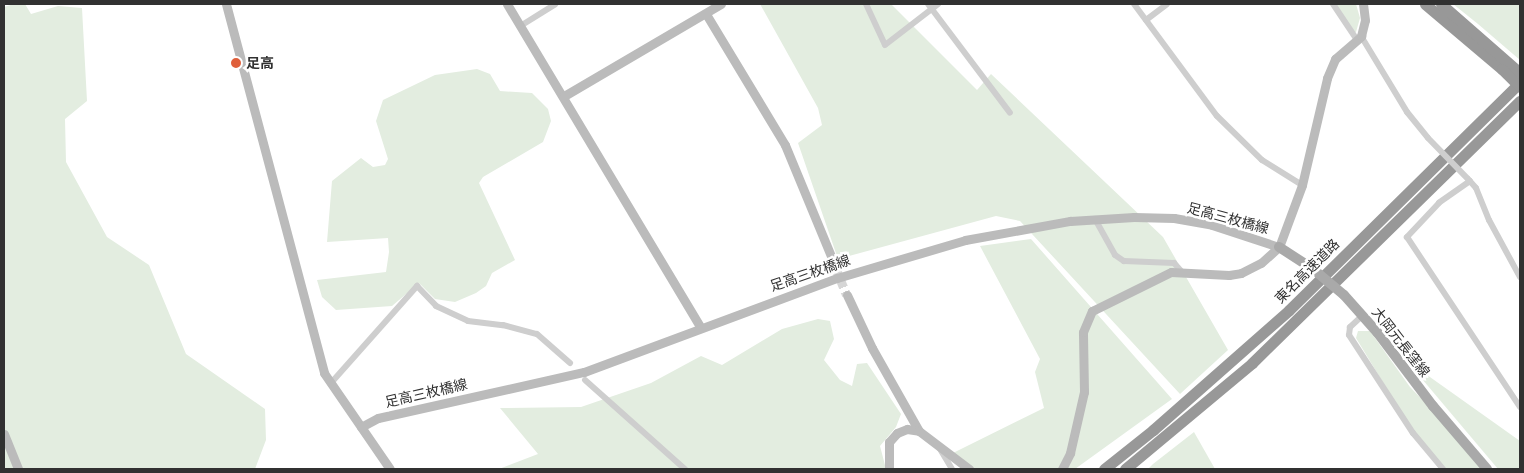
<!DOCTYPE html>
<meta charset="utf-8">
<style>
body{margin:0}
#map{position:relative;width:1524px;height:473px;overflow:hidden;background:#fff;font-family:"Noto Sans","Noto Sans JP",sans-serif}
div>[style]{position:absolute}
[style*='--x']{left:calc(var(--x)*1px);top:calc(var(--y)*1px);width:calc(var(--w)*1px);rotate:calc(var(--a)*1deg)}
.green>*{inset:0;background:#e3ede0}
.secondary-tunnel>*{height:9px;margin-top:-4.5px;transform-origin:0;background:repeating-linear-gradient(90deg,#d6d6d6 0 9px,transparent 0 13.5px)}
.street>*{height:6px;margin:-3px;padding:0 3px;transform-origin:3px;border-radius:3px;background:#cecece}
.secondary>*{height:9px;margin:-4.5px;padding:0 4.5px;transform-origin:4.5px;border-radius:4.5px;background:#bbb}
.primary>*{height:10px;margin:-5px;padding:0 5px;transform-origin:5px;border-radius:5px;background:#a9a9a9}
.highway>*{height:11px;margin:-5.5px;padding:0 5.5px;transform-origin:5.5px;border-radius:5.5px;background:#989898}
.street-bridge>*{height:6px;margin:-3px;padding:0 3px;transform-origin:3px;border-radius:3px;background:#cecece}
.primary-bridge>*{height:10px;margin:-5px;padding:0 5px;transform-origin:5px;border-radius:5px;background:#a9a9a9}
.highway-bridge>*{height:11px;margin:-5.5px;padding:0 5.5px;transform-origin:5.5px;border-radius:5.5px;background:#989898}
.dots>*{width:14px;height:14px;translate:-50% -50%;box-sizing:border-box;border:2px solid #fff;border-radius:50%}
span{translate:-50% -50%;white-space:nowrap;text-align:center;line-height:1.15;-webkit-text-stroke:5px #fff;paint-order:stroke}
.poi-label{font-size:14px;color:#313131;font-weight:700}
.left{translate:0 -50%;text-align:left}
.street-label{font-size:14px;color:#313131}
.frame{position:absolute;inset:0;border:5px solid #313131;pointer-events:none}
</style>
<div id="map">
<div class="green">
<div style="clip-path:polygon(14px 4px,25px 4px,31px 14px,58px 6px,82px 8px,87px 101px,65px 119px,66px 162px,107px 237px,149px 265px,186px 354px,265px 409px,266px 440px,255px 469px,4px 469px,4px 7px)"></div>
<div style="clip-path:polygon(760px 4px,891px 4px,977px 90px,991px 74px,1163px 237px,1228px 350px,1180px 394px,1020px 221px,996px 216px,838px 259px,798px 143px,822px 125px,818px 108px)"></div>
<div style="clip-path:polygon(1334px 4px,1356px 4px,1360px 18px,1356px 32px,1353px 33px)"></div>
<div style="clip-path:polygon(1453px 4px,1520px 4px,1520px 60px,1478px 24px)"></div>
<div style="clip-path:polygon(477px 69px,490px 74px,500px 91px,532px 93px,548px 109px,551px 121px,543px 142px,483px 177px,479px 183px,515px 260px,492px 273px,486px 286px,476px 293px,455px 302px,435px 299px,419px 283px,392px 306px,336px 310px,322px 297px,317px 280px,386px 272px,389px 252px,388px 238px,327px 242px,332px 181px,361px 158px,373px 167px,385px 165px,388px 159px,376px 121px,383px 100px,435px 75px)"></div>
<div style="clip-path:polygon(1031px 239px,1172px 399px,1075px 469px,961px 469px,953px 453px,1044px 408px,1035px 372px,1040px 359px,980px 246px)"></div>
<div style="clip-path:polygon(818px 319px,830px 321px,834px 339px,824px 360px,840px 380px,852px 386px,857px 364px,867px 363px,901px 414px,896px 427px,880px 446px,886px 469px,499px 469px,538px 454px,500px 408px,581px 407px,651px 383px,701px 356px,722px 365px,782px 329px)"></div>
<div style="clip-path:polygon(1358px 331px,1370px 331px,1410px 387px,1489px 469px,1444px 469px,1415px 435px,1356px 338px)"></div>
<div style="clip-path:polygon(1406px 360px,1520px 441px,1520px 469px,1498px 469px)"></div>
<div style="clip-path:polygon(1194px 432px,1215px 469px,1148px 469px,1153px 464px)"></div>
</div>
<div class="secondary-tunnel">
<div style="--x:835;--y:266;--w:31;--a:68"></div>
</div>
<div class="street">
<div style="--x:866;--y:4;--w:45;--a:65.1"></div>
<div style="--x:885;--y:45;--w:67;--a:-37.7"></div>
<div style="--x:928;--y:4;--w:136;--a:53"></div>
<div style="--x:1134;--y:4;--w:139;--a:53.5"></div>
<div style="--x:1217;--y:116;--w:63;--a:44.4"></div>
<div style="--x:1262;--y:160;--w:47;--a:32"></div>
<div style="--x:1333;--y:4;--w:43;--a:56.3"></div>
<div style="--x:1146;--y:20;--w:26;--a:-37"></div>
<div style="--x:522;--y:25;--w:39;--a:-32"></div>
<div style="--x:1361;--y:36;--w:89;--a:58.8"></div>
<div style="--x:1407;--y:112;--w:33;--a:51"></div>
<div style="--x:1468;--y:179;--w:12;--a:48"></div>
<div style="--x:1476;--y:188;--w:35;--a:68"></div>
<div style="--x:1489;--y:220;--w:65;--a:61.5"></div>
<div style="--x:1470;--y:181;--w:38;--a:145"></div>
<div style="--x:1439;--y:203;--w:47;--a:133.3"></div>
<div style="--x:1407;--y:237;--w:204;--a:56.4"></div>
<div style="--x:1095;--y:219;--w:41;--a:60.9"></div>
<div style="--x:1115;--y:255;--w:11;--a:34"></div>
<div style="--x:1124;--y:261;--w:50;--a:2.3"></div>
<div style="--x:1174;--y:263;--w:12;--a:48"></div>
<div style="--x:1363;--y:315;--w:18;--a:137"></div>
<div style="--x:1350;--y:327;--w:8;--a:97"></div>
<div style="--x:1349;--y:335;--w:117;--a:56.9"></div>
<div style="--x:1413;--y:433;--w:47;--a:50.2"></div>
<div style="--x:585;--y:380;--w:134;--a:41.7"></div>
<div style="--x:331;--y:383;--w:130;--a:-48.4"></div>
<div style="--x:417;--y:286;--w:28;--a:46"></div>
<div style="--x:436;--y:306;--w:35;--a:25"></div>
<div style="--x:468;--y:321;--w:35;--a:7"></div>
<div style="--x:503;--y:325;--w:35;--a:15"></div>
<div style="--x:537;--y:334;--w:44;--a:41.3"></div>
<div style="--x:940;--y:449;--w:23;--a:59"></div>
</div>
<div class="secondary">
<div style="--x:226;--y:4;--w:382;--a:75.1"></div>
<div style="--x:324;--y:373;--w:116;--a:55.5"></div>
<div style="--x:507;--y:4;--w:376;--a:59.1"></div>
<div style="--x:706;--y:14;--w:153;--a:58.9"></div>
<div style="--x:785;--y:145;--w:131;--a:67.5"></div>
<div style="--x:564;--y:96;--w:182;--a:-30.4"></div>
<div style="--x:847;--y:295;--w:59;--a:64.7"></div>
<div style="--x:872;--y:348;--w:95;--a:60.5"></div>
<div style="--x:361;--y:427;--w:19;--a:-28"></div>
<div style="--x:378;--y:418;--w:211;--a:-12.6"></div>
<div style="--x:584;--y:372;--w:270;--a:-20.4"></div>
<div style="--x:837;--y:278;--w:134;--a:-16.5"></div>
<div style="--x:965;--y:240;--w:107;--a:-10.3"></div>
<div style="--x:1070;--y:221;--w:64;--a:-3.6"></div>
<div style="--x:1134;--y:217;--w:40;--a:1.4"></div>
<div style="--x:1174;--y:218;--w:39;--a:10"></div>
<div style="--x:1212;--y:225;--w:71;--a:18.2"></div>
<div style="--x:4;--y:434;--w:38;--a:68"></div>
<div style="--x:889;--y:469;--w:27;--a:-90"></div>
<div style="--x:889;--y:442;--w:12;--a:-48"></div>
<div style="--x:897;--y:433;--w:11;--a:-22"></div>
<div style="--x:907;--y:429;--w:12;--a:9"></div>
<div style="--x:919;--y:431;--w:63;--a:37.2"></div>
<div style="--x:1062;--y:469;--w:18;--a:-63"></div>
<div style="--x:1070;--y:453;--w:63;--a:-77.1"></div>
<div style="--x:1084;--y:392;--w:60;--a:-91"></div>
<div style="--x:1083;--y:332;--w:23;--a:-67"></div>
<div style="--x:1092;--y:311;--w:88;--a:-26.3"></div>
<div style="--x:1171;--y:272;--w:58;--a:3"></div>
<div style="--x:1229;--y:275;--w:12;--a:-9"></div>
<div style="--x:1241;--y:273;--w:22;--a:-27"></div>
<div style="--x:1261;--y:263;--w:24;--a:-42"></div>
<div style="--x:1279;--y:247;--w:66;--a:-69.6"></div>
<div style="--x:1302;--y:185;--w:110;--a:-76.8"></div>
<div style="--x:1327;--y:78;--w:21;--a:-67"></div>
<div style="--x:1335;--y:59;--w:35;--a:-41"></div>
<div style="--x:1361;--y:36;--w:16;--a:-76"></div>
<div style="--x:1365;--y:20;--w:16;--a:-97"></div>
</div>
<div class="primary">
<div style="--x:1279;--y:247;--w:40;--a:32.9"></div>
<div style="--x:1344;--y:295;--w:50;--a:48.3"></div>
<div style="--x:1377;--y:332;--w:93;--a:52.9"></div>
<div style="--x:1433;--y:406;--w:83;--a:49.4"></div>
</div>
<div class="highway">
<div style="--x:1425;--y:4;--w:101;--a:40.2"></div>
<div style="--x:1441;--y:4;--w:105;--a:41.1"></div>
<div style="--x:1104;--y:469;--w:63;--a:-38.5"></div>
<div style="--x:1153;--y:430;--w:181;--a:-41.4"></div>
<div style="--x:1289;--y:310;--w:325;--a:-44.6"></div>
<div style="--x:1125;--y:469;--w:165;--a:-39.8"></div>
<div style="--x:1252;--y:363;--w:375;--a:-44.4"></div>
</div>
<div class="street-bridge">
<div style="--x:1428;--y:138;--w:56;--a:45.7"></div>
</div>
<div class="primary-bridge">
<div style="--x:1313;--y:269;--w:40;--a:40"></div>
</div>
<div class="highway-bridge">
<div style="--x:1502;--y:69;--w:25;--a:45"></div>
</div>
<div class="dots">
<div style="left:236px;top:63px;background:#df5f3b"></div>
</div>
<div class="poi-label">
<span class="left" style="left:246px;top:63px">足高</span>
</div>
<div class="street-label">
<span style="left:1228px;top:218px;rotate:15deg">足高三枚橋線</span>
<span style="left:1307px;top:271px;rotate:-45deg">東名高速道路</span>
<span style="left:810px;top:273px;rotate:-19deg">足高三枚橋線</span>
<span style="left:1401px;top:342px;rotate:52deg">大岡元長窪線</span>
<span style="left:426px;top:393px;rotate:-13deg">足高三枚橋線</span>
</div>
<div class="frame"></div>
</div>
